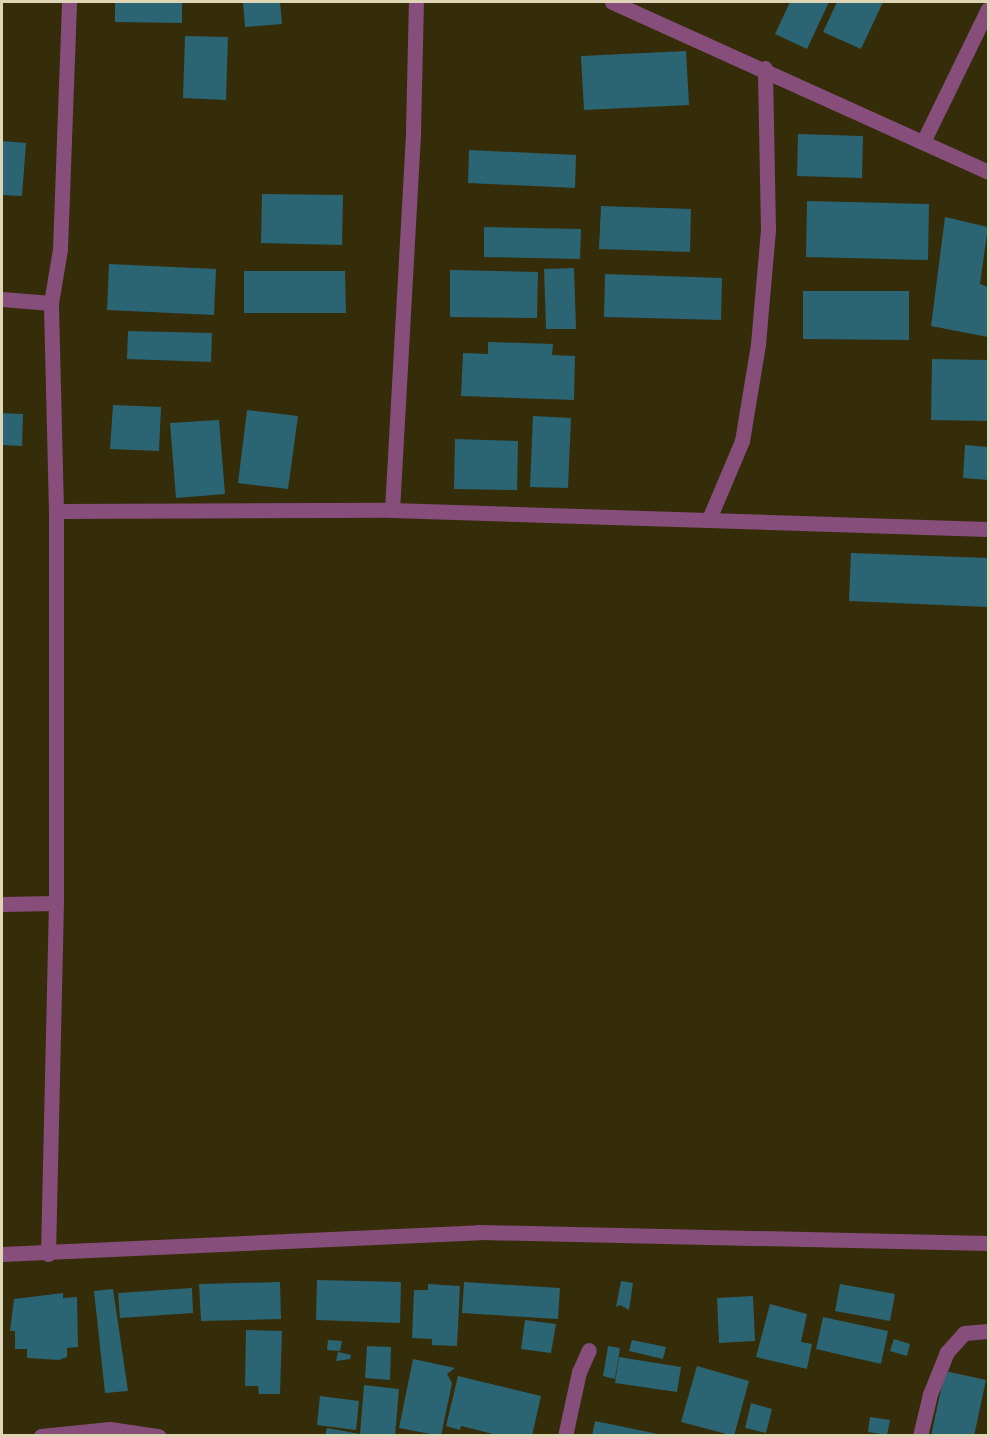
<!DOCTYPE html>
<style>
body{margin:0}
#map{position:relative;width:990px;height:1437px;overflow:hidden;background:#352c0a;font-family:"Zilla Slab",serif}
div>[style]{position:absolute}
[style*='--x']{left:calc(var(--x)*1px);top:calc(var(--y)*1px);width:calc(var(--w)*1px);rotate:calc(var(--a)*1deg)}
.building>*{inset:0;background:#2b6472}
.minor>*{height:15px;margin:-7.5px;padding:0 7.5px;transform-origin:7.5px;border-radius:7.5px;background:#874e7b}
span{translate:-50% -50%;white-space:nowrap;text-align:center;line-height:1.15;-webkit-text-stroke:5px #352c0a;paint-order:stroke}
.frame{position:absolute;inset:0;border:3px solid #ddd5b6;pointer-events:none}
</style>
<div id="map">
<div class="building">
<div style="clip-path:polygon(115px 2px,182px 2px,182px 23px,115px 22px)"></div>
<div style="clip-path:polygon(243px 2px,280px 2px,282px 24px,245px 27px)"></div>
<div style="clip-path:polygon(790px 2px,829px 2px,807px 49px,775px 34px)"></div>
<div style="clip-path:polygon(837px 2px,883px 2px,861px 49px,823px 32px)"></div>
<div style="clip-path:polygon(185px 36px,228px 37px,226px 100px,183px 98px)"></div>
<div style="clip-path:polygon(686px 51px,689px 105px,584px 110px,581px 56px)"></div>
<div style="clip-path:polygon(798px 134px,863px 136px,862px 178px,797px 176px)"></div>
<div style="clip-path:polygon(2px 141px,26px 143px,22px 196px,2px 195px)"></div>
<div style="clip-path:polygon(469px 150px,576px 155px,575px 188px,468px 183px)"></div>
<div style="clip-path:polygon(262px 194px,343px 195px,342px 245px,261px 243px)"></div>
<div style="clip-path:polygon(807px 201px,929px 204px,928px 260px,806px 257px)"></div>
<div style="clip-path:polygon(601px 206px,691px 209px,690px 252px,599px 249px)"></div>
<div style="clip-path:polygon(945px 217px,988px 227px,980px 284px,988px 287px,988px 337px,931px 326px)"></div>
<div style="clip-path:polygon(484px 227px,581px 229px,580px 259px,484px 257px)"></div>
<div style="clip-path:polygon(109px 264px,216px 269px,214px 315px,107px 310px)"></div>
<div style="clip-path:polygon(574px 268px,576px 329px,546px 329px,544px 269px)"></div>
<div style="clip-path:polygon(450px 270px,538px 272px,537px 318px,450px 317px)"></div>
<div style="clip-path:polygon(244px 271px,345px 271px,346px 313px,244px 313px)"></div>
<div style="clip-path:polygon(605px 274px,722px 278px,721px 320px,604px 317px)"></div>
<div style="clip-path:polygon(803px 291px,909px 291px,909px 340px,803px 339px)"></div>
<div style="clip-path:polygon(128px 331px,212px 333px,211px 362px,127px 359px)"></div>
<div style="clip-path:polygon(488px 342px,553px 344px,552px 355px,575px 356px,574px 400px,461px 396px,463px 353px,488px 354px)"></div>
<div style="clip-path:polygon(932px 359px,988px 360px,988px 421px,931px 420px)"></div>
<div style="clip-path:polygon(113px 405px,161px 407px,159px 451px,110px 449px)"></div>
<div style="clip-path:polygon(247px 410px,298px 416px,288px 489px,238px 483px)"></div>
<div style="clip-path:polygon(2px 413px,23px 414px,22px 446px,2px 445px)"></div>
<div style="clip-path:polygon(533px 416px,571px 418px,568px 488px,530px 487px)"></div>
<div style="clip-path:polygon(219px 420px,225px 494px,176px 498px,170px 423px)"></div>
<div style="clip-path:polygon(455px 439px,518px 441px,517px 490px,454px 489px)"></div>
<div style="clip-path:polygon(965px 445px,988px 447px,988px 480px,963px 478px)"></div>
<div style="clip-path:polygon(851px 553px,988px 558px,988px 607px,849px 601px)"></div>
<div style="clip-path:polygon(317px 1280px,401px 1282px,400px 1323px,316px 1320px)"></div>
<div style="clip-path:polygon(621px 1281px,633px 1283px,629px 1310px,620px 1305px,616px 1307px)"></div>
<div style="clip-path:polygon(280px 1282px,281px 1319px,201px 1321px,199px 1284px)"></div>
<div style="clip-path:polygon(464px 1282px,560px 1288px,558px 1319px,462px 1313px)"></div>
<div style="clip-path:polygon(428px 1284px,460px 1286px,457px 1346px,432px 1345px,432px 1339px,412px 1338px,414px 1290px,428px 1290px)"></div>
<div style="clip-path:polygon(840px 1284px,895px 1294px,890px 1321px,835px 1311px)"></div>
<div style="clip-path:polygon(192px 1288px,193px 1313px,120px 1318px,118px 1293px)"></div>
<div style="clip-path:polygon(113px 1289px,128px 1391px,105px 1393px,94px 1291px)"></div>
<div style="clip-path:polygon(63px 1293px,63px 1298px,77px 1297px,78px 1347px,67px 1348px,67px 1357px,59px 1360px,27px 1358px,27px 1349px,15px 1349px,15px 1331px,10px 1331px,14px 1299px)"></div>
<div style="clip-path:polygon(753px 1296px,755px 1341px,719px 1343px,717px 1298px)"></div>
<div style="clip-path:polygon(770px 1304px,807px 1314px,801px 1342px,812px 1344px,807px 1369px,756px 1357px)"></div>
<div style="clip-path:polygon(823px 1317px,888px 1331px,881px 1364px,816px 1349px)"></div>
<div style="clip-path:polygon(525px 1320px,556px 1324px,551px 1353px,521px 1349px)"></div>
<div style="clip-path:polygon(246px 1330px,282px 1331px,280px 1394px,259px 1394px,258px 1386px,245px 1386px)"></div>
<div style="clip-path:polygon(894px 1339px,910px 1344px,907px 1356px,890px 1351px)"></div>
<div style="clip-path:polygon(328px 1340px,342px 1341px,340px 1351px,327px 1350px)"></div>
<div style="clip-path:polygon(632px 1340px,666px 1347px,663px 1359px,629px 1351px)"></div>
<div style="clip-path:polygon(367px 1346px,391px 1347px,390px 1380px,365px 1378px)"></div>
<div style="clip-path:polygon(608px 1346px,620px 1348px,615px 1379px,603px 1376px)"></div>
<div style="clip-path:polygon(338px 1352px,351px 1355px,350px 1359px,336px 1361px)"></div>
<div style="clip-path:polygon(619px 1357px,681px 1367px,677px 1392px,615px 1383px)"></div>
<div style="clip-path:polygon(413px 1359px,455px 1368px,447px 1374px,452px 1383px,441px 1436px,399px 1428px)"></div>
<div style="clip-path:polygon(697px 1366px,749px 1381px,734px 1436px,681px 1422px)"></div>
<div style="clip-path:polygon(945px 1371px,986px 1380px,974px 1436px,931px 1436px)"></div>
<div style="clip-path:polygon(458px 1376px,541px 1396px,532px 1436px,501px 1436px,461px 1426px,460px 1430px,446px 1426px)"></div>
<div style="clip-path:polygon(364px 1385px,399px 1389px,395px 1436px,325px 1436px,327px 1428px,360px 1434px)"></div>
<div style="clip-path:polygon(320px 1396px,359px 1401px,356px 1430px,317px 1425px)"></div>
<div style="clip-path:polygon(751px 1403px,772px 1409px,766px 1433px,745px 1428px)"></div>
<div style="clip-path:polygon(870px 1417px,890px 1420px,887px 1435px,868px 1432px)"></div>
<div style="clip-path:polygon(595px 1421px,658px 1434px,658px 1436px,592px 1436px)"></div>
</div>
<div class="minor">
<div style="--x:612;--y:2;--w:413;--a:24.3"></div>
<div style="--x:923;--y:142;--w:148;--a:-64"></div>
<div style="--x:2;--y:299;--w:49;--a:4.7"></div>
<div style="--x:392;--y:510;--w:380;--a:-86.8"></div>
<div style="--x:413;--y:131;--w:129;--a:-88.7"></div>
<div style="--x:56;--y:511;--w:336;--a:-0.2"></div>
<div style="--x:392;--y:510;--w:596;--a:1.83"></div>
<div style="--x:709;--y:519;--w:85;--a:-67.1"></div>
<div style="--x:742;--y:441;--w:98;--a:-80.6"></div>
<div style="--x:758;--y:344;--w:115;--a:-85"></div>
<div style="--x:768;--y:229;--w:161;--a:-91.1"></div>
<div style="--x:2;--y:904;--w:54;--a:-1.1"></div>
<div style="--x:2;--y:1254;--w:478;--a:-2.6"></div>
<div style="--x:479;--y:1232;--w:509;--a:1.24"></div>
<div style="--x:48;--y:1254;--w:351;--a:-88.7"></div>
<div style="--x:56;--y:903;--w:392;--a:-90"></div>
<div style="--x:56;--y:511;--w:208;--a:-91.4"></div>
<div style="--x:51;--y:303;--w:55;--a:-80.5"></div>
<div style="--x:60;--y:249;--w:247;--a:-87.9"></div>
<div style="--x:41;--y:1436;--w:69;--a:-5.8"></div>
<div style="--x:110;--y:1429;--w:49;--a:8.3"></div>
<div style="--x:565;--y:1436;--w:66;--a:-77.7"></div>
<div style="--x:579;--y:1372;--w:24;--a:-66"></div>
<div style="--x:920;--y:1436;--w:43;--a:-76.6"></div>
<div style="--x:930;--y:1394;--w:45;--a:-68"></div>
<div style="--x:947;--y:1352;--w:25;--a:-48"></div>
<div style="--x:964;--y:1333;--w:24;--a:-5"></div>
</div>
<div class="frame"></div>
</div>
